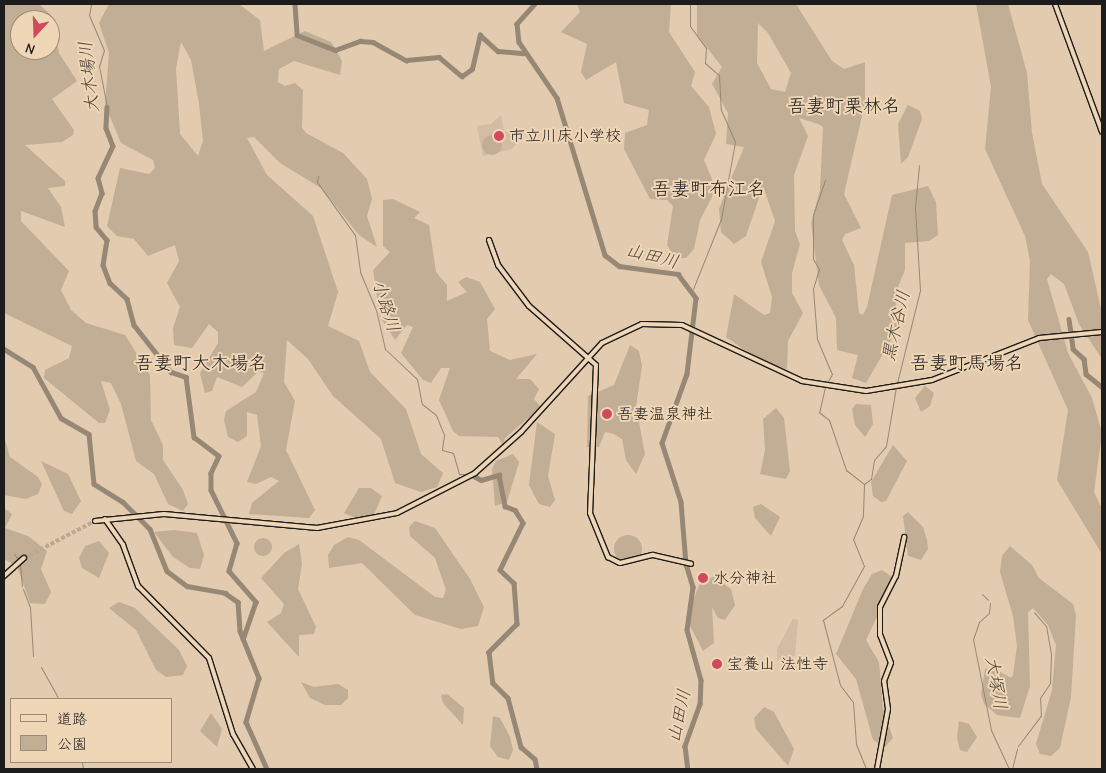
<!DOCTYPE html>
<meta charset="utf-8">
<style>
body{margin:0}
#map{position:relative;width:1106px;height:773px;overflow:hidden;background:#e2cbae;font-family:"Comic Neue","Klee One",sans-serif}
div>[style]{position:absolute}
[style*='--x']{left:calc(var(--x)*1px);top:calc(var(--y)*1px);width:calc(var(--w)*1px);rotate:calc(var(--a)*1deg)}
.built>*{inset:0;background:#d2bca2}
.green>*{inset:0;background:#c1ae95}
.round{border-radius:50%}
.stream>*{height:1px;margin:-0.5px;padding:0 0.5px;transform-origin:0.5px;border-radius:0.5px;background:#968875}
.river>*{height:4.5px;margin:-2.25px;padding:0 2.25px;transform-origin:2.25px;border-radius:2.25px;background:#968875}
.minor-tunnel>*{height:4px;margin-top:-2px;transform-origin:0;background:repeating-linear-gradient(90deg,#baa891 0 4px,transparent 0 6px)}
.roads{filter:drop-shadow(1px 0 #1c1c1c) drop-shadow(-1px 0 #1c1c1c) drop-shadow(0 1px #1c1c1c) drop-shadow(0 -1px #1c1c1c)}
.minor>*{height:4px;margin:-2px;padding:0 2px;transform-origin:2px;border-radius:2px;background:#efd6b7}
.dots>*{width:14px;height:14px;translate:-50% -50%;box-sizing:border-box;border:2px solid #efd6b7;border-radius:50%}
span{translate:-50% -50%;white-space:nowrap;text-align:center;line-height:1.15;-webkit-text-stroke:4px #efd6b7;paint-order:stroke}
.poi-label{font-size:16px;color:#1c1c1c}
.left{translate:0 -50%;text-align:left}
.water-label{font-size:18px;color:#4d4740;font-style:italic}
.quarter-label{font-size:19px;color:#1c1c1c}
.frame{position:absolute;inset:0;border:5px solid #1c1c1c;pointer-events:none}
.legend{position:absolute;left:10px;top:698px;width:162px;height:65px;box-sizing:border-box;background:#efd6b7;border:1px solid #9b8c79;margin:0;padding:6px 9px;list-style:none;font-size:15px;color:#1c1c1c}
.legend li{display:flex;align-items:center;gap:10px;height:25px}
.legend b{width:25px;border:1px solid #9b8c79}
.north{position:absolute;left:10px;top:10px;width:50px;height:50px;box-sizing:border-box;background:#efd6b7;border:1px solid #9b8c79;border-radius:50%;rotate:200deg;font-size:14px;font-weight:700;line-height:20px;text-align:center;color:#1c1c1c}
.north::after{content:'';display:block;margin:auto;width:18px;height:22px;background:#d1495b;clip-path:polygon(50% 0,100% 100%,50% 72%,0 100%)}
</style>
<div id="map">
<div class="built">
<div style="clip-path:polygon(501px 115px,504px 131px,523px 135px,512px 149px,483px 156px,477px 126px,491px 124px)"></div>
<div style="clip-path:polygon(793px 619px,798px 620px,795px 656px,777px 661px,777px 649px)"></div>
</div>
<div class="green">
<div style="clip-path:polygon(evenodd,4px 4px,39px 4px,51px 15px,59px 53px,77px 81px,52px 99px,74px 130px,73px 135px,62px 142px,25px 145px,65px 181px,65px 186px,48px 188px,61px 207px,65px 227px,21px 211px,21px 221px,69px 271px,61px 290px,71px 310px,86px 323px,125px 335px,150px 375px,151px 420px,163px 445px,163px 460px,183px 490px,188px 504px,183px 511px,168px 504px,154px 474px,136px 461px,121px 404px,111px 383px,101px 381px,110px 410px,105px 423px,99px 423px,44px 378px,45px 370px,69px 358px,72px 346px,4px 313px,4px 4px,20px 20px,50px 20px,50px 50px,20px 50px,20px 20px)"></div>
<div style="clip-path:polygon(evenodd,109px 4px,239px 4px,260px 20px,264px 51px,305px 31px,331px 42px,342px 61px,340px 75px,294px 61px,279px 69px,278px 82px,285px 86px,295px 83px,303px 90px,302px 128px,306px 133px,343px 153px,367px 179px,372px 199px,367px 216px,377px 247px,359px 235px,321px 188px,280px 163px,254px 137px,247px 138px,267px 175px,313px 216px,338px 292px,328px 326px,359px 341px,370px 372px,406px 409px,421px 454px,443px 473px,437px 487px,421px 492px,395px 483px,381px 439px,333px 396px,308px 359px,287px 340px,284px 382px,295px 401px,286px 450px,315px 510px,309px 518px,249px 514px,252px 503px,279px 481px,271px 477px,256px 484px,247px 482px,261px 446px,257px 415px,247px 412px,247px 436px,238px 442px,228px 437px,224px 420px,226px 411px,256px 392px,264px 373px,259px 371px,242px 387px,217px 377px,212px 391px,205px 393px,200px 373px,218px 343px,218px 332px,209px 324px,192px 348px,174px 345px,173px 328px,180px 307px,167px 283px,179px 261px,175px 245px,148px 256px,134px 239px,117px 236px,107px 226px,120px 168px,149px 174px,155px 168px,153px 160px,121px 143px,105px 105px,109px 53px,99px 23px,109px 4px,181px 42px,191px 60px,199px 104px,203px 141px,198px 156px,180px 134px,176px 69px,181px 42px)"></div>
<div style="clip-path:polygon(577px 4px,671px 4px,669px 32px,695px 72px,691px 86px,709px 107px,716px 134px,704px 160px,714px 184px,712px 197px,700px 220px,694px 249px,686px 258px,675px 258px,667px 245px,673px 206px,667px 200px,650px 199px,624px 149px,625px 133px,647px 125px,649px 110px,624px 103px,616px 62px,586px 80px,581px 72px,587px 44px,561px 32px,580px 12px)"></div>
<div style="clip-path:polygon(evenodd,697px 4px,796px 4px,832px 61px,844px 69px,865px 62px,865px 103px,844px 194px,861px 228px,845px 234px,842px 240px,854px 265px,859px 313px,863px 315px,867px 307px,892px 195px,928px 186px,936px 202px,938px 235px,929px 241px,905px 243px,905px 270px,895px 294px,898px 328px,866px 383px,852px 378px,858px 355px,837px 350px,836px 318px,819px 285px,811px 223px,820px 190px,823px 127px,818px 124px,799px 118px,808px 136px,794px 175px,795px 231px,800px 244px,792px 273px,792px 293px,803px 313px,788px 341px,787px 369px,763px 363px,726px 337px,734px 294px,764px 315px,770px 313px,772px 297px,761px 262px,775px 221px,763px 186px,746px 236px,734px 244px,721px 232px,719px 209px,744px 147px,726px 144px,728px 113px,712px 84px,722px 67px,697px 35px,697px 4px,758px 23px,768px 33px,791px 73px,785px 92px,771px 89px,757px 63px,758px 23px)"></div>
<div style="clip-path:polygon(976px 4px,1008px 4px,1027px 73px,1032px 133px,1042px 184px,1088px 252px,1102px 313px,1102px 359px,1079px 324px,1064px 284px,1051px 274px,1047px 279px,1068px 353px,1092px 398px,1102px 433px,1094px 492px,1102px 509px,1102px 554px,1057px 480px,1068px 410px,1028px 320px,1030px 261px,1025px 236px,985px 149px,991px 87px)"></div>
<div style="clip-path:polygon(908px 105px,920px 111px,922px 119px,908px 157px,901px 164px,898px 124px)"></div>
<div class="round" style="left:482px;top:135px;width:20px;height:20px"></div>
<div style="clip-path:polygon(393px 199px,420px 212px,414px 218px,429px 225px,436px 272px,447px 285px,447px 301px,467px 292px,458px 282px,466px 277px,480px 282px,495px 309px,487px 319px,490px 351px,510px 360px,537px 354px,516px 379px,530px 379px,539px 389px,534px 399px,541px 407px,505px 438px,503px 445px,498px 437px,459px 436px,453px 431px,439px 400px,450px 368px,441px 368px,431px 383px,423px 380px,401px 353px,413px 327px,407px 325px,395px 340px,380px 317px,373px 270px,390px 252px,383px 246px,383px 200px)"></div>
<div style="clip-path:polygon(630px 345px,639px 351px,642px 366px,636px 406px,645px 454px,636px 474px,626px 460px,622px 439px,614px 434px,605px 432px,599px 447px,587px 447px,588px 396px,614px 385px)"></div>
<div style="clip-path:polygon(925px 386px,934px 393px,930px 406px,921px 412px,915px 398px)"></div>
<div style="clip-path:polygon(856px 404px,871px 405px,873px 424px,865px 437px,855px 425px,852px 409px)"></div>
<div style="clip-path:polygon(776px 408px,784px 418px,790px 471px,786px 479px,760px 474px,765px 450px,763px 419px)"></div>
<div style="clip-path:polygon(537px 422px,555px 434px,548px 476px,555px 500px,550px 507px,539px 504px,529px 485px)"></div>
<div style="clip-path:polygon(4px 436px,10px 457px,38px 477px,42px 484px,38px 494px,26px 499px,4px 495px)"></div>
<div style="clip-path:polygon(893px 445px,907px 461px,886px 501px,881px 502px,873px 496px,871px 482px)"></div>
<div style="clip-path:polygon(513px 454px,519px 462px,507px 502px,495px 506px,492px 469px,496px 461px)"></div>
<div style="clip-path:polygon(41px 461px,68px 474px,81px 501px,72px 514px,64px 511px)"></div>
<div style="clip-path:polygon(359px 488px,371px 488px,382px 496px,373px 517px,360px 520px,344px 513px)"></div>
<div style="clip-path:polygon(761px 504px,780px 517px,771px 536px,755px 518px,753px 507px)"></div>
<div style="clip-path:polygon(4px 508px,12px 514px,5px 528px,28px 536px,47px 551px,41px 569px,51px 592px,45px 604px,30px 603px,17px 566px,4px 559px)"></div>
<div style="clip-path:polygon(908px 512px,923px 527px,927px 540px,928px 549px,921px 560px,908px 556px,903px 516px)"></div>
<div style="clip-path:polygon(415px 521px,435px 528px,470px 579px,484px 607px,478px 626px,461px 629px,415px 615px,362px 563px,329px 568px,328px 555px,334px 545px,348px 537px,359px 540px,435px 597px,443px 598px,446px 590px,435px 558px,410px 536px,409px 527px)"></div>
<div style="clip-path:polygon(174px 530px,197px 533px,204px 555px,200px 569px,190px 568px,173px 557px,154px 532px)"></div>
<div class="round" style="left:614px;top:535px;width:28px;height:28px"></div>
<div class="round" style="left:254px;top:538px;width:18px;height:18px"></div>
<div style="clip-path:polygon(99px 541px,109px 553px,99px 578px,82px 568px,79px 558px,85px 546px)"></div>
<div style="clip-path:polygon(299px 544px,302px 564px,298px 589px,316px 627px,314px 634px,299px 635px,299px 657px,267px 622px,281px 613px,284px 604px,261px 578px,284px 553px)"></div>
<div style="clip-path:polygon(1010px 546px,1032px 565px,1039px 578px,1073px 604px,1076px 615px,1071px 697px,1060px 748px,1051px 756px,1040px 754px,1036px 744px,1052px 690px,1056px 645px,1048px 625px,1033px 608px,1028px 612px,1030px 686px,1020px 718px,997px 715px,984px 704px,981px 694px,985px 669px,993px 668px,1011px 678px,1013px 675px,1017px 646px,1013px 616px,1000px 572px,1002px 556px)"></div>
<div style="clip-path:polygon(882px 570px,895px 579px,866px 640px,879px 662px,883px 709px,893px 738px,885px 747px,873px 740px,856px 679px,836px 654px,863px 589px,872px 574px)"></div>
<div style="clip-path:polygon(714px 577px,731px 589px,735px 605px,725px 620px,718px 618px,712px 607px,714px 643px,703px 651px,690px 626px,689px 612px,701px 580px)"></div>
<div style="clip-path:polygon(119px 602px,135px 608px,179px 650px,187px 666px,183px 675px,166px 677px,156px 670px,136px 630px,109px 608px)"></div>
<div style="clip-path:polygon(301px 682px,314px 687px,338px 684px,348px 690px,348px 698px,341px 705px,325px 705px,310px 698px)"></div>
<div style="clip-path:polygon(447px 694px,464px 708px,463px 725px,443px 703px,441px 695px)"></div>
<div style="clip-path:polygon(764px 707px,774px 712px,794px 749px,788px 766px,756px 729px,754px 718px)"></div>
<div style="clip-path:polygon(211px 713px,222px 729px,217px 747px,200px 731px)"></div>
<div style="clip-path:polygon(493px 716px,500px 718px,510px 737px,513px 750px,509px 760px,498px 757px,490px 746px)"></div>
<div style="clip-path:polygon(959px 721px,969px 724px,977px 737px,967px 752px,960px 750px,957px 738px)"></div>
</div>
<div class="stream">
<div style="--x:91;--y:4;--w:11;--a:100"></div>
<div style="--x:89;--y:15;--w:38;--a:67"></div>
<div style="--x:104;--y:50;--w:17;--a:107"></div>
<div style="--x:99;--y:66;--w:42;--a:79"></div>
<div style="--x:690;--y:4;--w:22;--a:90"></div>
<div style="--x:690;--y:26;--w:27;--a:54"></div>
<div style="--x:706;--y:48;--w:15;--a:94"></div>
<div style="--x:705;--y:63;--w:18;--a:41"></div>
<div style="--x:719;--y:75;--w:35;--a:87"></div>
<div style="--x:721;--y:110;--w:35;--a:66"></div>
<div style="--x:735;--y:142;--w:78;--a:100.3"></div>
<div style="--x:721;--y:219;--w:75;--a:111.8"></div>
<div style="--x:318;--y:176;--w:6;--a:99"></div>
<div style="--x:317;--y:182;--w:65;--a:54.4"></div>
<div style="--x:355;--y:235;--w:37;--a:82"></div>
<div style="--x:360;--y:272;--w:41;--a:67.2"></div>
<div style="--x:376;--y:310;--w:40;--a:77"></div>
<div style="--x:385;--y:349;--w:44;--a:43.2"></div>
<div style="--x:417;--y:379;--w:25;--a:79"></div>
<div style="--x:422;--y:404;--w:18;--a:38"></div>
<div style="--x:436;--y:415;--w:22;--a:68"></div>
<div style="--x:444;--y:435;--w:15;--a:98"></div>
<div style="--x:442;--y:450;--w:11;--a:15"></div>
<div style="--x:453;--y:453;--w:22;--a:74"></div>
<div style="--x:459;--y:474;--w:10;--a:0"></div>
<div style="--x:825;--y:180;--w:36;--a:109"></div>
<div style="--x:813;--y:214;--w:45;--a:90"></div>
<div style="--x:813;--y:259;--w:12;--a:59"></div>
<div style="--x:819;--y:269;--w:21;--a:107"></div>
<div style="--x:813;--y:289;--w:50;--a:85.4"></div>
<div style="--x:817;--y:339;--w:38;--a:67"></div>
<div style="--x:832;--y:374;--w:10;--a:119"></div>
<div style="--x:897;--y:383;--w:96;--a:-76.1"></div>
<div style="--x:920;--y:290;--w:82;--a:-93.5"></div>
<div style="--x:915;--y:208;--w:43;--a:-84.7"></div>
<div style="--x:825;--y:387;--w:26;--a:103"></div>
<div style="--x:819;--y:412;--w:13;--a:39"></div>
<div style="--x:829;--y:420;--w:53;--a:71.2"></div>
<div style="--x:846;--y:470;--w:23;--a:38"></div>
<div style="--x:864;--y:484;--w:9;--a:-36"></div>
<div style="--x:871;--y:479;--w:19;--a:-81"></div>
<div style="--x:874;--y:460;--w:18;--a:-49"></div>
<div style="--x:886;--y:446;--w:60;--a:-80.4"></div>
<div style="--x:864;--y:485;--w:31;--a:92"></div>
<div style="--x:863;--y:516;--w:25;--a:113"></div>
<div style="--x:853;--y:539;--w:29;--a:68"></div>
<div style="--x:864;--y:566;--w:46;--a:118.8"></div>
<div style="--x:842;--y:606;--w:24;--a:144"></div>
<div style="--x:823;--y:620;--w:67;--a:75.3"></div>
<div style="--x:840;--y:685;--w:21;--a:53"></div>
<div style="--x:853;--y:702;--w:42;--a:85.9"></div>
<div style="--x:856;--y:744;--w:27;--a:68"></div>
<div style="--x:14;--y:554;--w:8;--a:50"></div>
<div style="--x:20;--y:564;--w:22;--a:85"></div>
<div style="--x:23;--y:589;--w:19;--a:69"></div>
<div style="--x:30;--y:607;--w:49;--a:86.5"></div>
<div style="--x:982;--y:594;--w:8;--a:45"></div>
<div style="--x:990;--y:603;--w:10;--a:96"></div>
<div style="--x:989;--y:613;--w:13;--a:138"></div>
<div style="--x:979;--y:622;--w:18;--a:109"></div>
<div style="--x:973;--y:639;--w:93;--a:78.8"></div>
<div style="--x:991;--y:730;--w:43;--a:65.2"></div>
<div style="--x:41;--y:667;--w:37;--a:61"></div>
<div style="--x:1018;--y:746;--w:38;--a:-53"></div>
<div style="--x:1041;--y:716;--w:18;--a:-93"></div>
<div style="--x:1040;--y:698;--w:18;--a:-56"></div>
<div style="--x:1050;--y:683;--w:29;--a:-88"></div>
<div style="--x:1051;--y:654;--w:28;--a:-100"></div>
<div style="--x:1046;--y:626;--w:18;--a:-131"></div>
<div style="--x:82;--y:762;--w:7;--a:82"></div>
<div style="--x:1012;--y:769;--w:21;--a:-76"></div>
</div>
<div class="river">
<div style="--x:295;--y:4;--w:31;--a:86"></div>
<div style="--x:297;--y:35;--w:41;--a:21.5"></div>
<div style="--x:335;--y:50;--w:27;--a:-20"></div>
<div style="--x:360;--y:41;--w:13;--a:4"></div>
<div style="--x:373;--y:42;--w:38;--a:29"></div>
<div style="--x:406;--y:60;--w:33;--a:-5"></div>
<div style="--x:439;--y:57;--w:30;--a:40"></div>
<div style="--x:462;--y:76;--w:12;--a:-35"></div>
<div style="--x:472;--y:69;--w:35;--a:-77"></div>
<div style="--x:480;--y:35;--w:24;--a:42"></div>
<div style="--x:498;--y:51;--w:25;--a:5"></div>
<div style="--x:535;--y:4;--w:27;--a:132"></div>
<div style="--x:517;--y:24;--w:18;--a:84"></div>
<div style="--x:519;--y:42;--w:68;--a:55.8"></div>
<div style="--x:557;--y:98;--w:164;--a:73"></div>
<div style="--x:605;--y:255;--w:18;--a:38"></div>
<div style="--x:619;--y:266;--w:60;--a:7.7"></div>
<div style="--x:678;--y:274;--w:30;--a:53"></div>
<div style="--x:696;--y:298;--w:77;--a:96.8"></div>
<div style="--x:687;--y:374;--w:73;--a:109.9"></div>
<div style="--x:662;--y:443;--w:62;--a:72.1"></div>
<div style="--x:681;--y:502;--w:62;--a:85.4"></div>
<div style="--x:686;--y:564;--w:24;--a:73"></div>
<div style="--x:693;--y:587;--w:43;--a:97.9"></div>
<div style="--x:687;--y:630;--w:52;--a:74.4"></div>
<div style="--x:701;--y:680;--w:24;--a:92"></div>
<div style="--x:700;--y:704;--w:45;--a:109.7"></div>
<div style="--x:685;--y:746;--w:23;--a:83"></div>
<div style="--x:107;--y:107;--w:21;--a:93"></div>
<div style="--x:106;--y:128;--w:19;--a:69"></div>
<div style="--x:113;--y:146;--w:35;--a:115"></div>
<div style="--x:98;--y:178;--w:16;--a:75"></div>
<div style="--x:102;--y:193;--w:19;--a:111"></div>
<div style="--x:95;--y:211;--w:16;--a:86"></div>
<div style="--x:96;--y:227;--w:17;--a:50"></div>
<div style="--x:107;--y:240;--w:25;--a:99"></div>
<div style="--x:103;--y:265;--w:19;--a:69"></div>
<div style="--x:110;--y:283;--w:23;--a:43"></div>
<div style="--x:127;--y:299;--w:27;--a:75"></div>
<div style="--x:134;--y:325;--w:60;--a:51.8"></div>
<div style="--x:171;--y:372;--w:16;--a:18"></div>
<div style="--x:186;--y:377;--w:61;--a:82.4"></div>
<div style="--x:194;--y:437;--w:31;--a:37"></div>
<div style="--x:219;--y:456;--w:19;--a:115"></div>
<div style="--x:211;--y:473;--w:17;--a:90"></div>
<div style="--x:211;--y:490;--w:59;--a:63.9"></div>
<div style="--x:237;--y:543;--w:29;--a:106"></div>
<div style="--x:229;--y:571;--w:41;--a:48.9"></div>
<div style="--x:256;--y:602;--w:39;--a:109"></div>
<div style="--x:1069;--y:319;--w:30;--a:82"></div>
<div style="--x:1073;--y:349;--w:15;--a:42"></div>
<div style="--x:1084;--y:359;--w:15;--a:82"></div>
<div style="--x:1086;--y:374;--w:21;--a:39"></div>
<div style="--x:4;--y:349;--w:34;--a:32"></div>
<div style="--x:33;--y:367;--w:58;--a:61.2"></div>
<div style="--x:61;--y:418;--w:32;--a:30"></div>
<div style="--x:89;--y:434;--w:50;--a:84.3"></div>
<div style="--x:94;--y:484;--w:34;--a:32"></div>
<div style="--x:123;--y:502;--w:38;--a:45"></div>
<div style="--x:150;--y:529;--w:45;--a:68"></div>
<div style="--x:167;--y:571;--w:25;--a:37"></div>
<div style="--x:187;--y:586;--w:39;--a:10"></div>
<div style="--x:225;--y:593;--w:16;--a:35"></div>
<div style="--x:238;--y:602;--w:29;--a:86"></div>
<div style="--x:240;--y:631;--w:51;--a:68"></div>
<div style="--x:259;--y:678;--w:46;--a:106.5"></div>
<div style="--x:246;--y:722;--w:51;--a:65.9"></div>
<div style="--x:472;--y:475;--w:10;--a:29"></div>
<div style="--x:481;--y:480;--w:19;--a:-16"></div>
<div style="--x:499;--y:475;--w:32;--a:79"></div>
<div style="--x:505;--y:506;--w:11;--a:22"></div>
<div style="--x:515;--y:510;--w:15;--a:58"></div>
<div style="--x:523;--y:523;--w:52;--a:116.1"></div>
<div style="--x:500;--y:570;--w:19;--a:43"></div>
<div style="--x:514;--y:583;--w:41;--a:85.8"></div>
<div style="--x:517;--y:624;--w:40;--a:135"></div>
<div style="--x:489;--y:652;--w:31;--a:83"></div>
<div style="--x:493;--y:683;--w:21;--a:45"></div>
<div style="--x:508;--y:698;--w:51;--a:75.1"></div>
<div style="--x:521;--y:747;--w:18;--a:41"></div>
<div style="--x:535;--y:759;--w:10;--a:79"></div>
</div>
<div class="minor-tunnel">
<div style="--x:24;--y:558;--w:80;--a:-27.5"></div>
</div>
<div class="roads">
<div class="minor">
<div style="--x:1055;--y:4;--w:136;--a:69.8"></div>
<div style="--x:489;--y:240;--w:27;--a:70"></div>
<div style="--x:498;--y:265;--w:51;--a:52.9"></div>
<div style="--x:529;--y:306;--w:89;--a:41.4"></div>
<div style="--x:596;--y:365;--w:148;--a:92.3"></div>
<div style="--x:590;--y:513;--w:48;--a:67.8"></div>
<div style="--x:608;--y:557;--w:13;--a:27"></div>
<div style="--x:620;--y:563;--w:34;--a:-14"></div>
<div style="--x:653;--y:555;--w:39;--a:13"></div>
<div style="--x:105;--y:519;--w:32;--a:55"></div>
<div style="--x:123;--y:545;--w:44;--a:69.9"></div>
<div style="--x:138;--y:586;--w:101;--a:45.4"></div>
<div style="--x:209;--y:658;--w:80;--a:72.5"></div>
<div style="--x:233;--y:734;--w:40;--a:60.3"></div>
<div style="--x:95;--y:521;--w:69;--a:-5.8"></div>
<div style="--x:164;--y:514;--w:154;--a:5.2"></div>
<div style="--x:317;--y:528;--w:81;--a:-10.6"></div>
<div style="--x:397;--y:513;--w:88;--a:-27.1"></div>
<div style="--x:475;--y:473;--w:62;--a:-41.7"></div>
<div style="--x:521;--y:432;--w:120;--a:-47.7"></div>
<div style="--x:602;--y:343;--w:44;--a:-25.4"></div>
<div style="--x:642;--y:324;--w:40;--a:1.4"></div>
<div style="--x:682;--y:325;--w:132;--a:25"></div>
<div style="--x:802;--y:381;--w:65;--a:8.9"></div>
<div style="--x:866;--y:391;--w:67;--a:-9.5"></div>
<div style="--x:932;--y:380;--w:115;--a:-21.4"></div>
<div style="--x:1039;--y:338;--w:63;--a:-5.4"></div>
<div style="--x:4;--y:576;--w:27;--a:-42"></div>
<div style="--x:877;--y:769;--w:61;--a:-79.6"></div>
<div style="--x:888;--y:709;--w:28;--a:-98"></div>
<div style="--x:884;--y:681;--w:19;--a:-69"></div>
<div style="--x:891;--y:663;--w:30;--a:-111"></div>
<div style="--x:880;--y:635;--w:28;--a:-90"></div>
<div style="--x:880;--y:607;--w:35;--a:-63"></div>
<div style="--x:896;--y:576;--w:40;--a:-78"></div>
</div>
</div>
<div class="dots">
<div style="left:499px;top:136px;background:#d1495b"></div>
<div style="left:607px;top:414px;background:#d1495b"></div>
<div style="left:703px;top:578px;background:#d1495b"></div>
<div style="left:717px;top:664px;background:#d1495b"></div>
</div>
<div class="poi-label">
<span class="left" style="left:509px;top:136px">市立川床小学校</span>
<span class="left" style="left:617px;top:414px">吾妻温泉神社</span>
<span class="left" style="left:713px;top:578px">水分神社</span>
<span class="left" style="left:727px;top:664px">宝養山 法性寺</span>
</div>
<div class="water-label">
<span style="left:90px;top:77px;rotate:-96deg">大木場川</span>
<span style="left:652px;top:257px;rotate:14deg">山田川</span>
<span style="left:385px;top:306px;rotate:72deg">小路川</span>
<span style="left:897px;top:326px;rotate:-77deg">黒木谷川</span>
<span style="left:995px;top:683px;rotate:80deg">大塚川</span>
<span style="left:680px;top:716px;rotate:-78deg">山田川</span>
</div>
<div class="quarter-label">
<span style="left:844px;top:107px">吾妻町栗林名</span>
<span style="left:709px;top:190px">吾妻町布江名</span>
<span style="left:201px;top:364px">吾妻町大木場名</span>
<span style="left:967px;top:364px">吾妻町馬場名</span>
</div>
<div class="frame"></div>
<ul class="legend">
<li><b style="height:6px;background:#efd6b7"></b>道路</li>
<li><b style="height:14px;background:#c1ae95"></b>公園</li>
</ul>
<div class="north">N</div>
</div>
